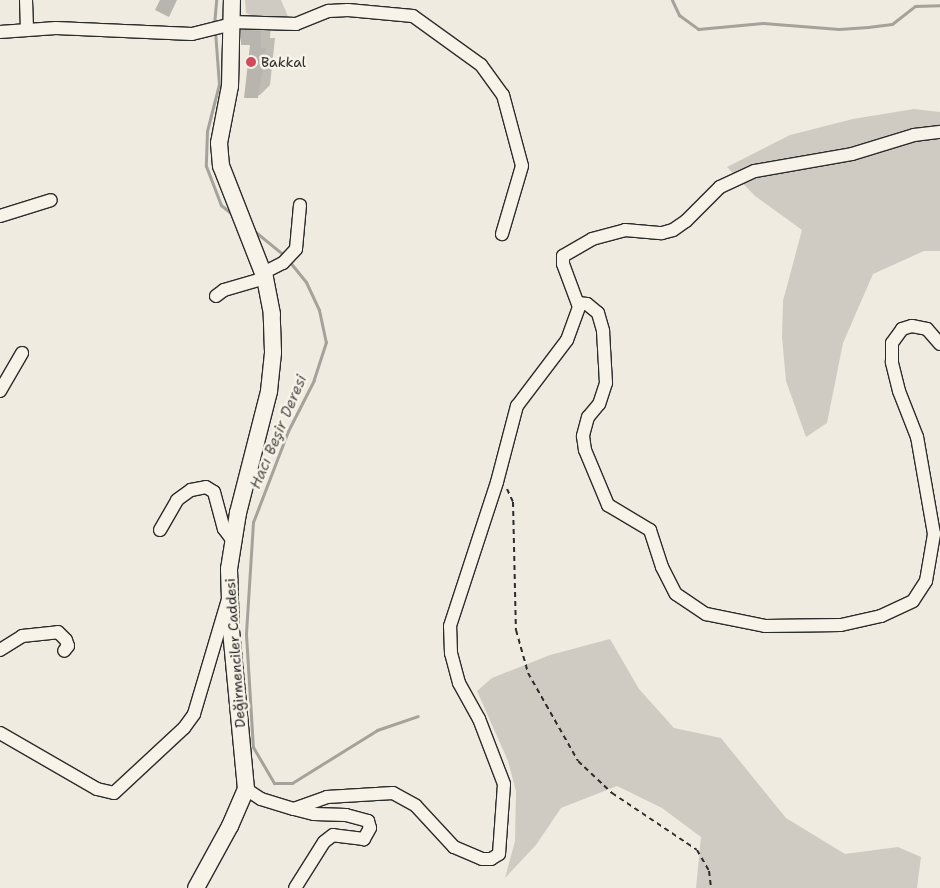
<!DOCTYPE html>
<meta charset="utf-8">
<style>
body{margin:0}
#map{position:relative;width:940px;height:888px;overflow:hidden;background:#efebe0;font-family:"Shantell Sans",sans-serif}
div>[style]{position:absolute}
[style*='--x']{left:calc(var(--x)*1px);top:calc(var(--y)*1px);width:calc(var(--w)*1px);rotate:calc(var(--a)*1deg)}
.green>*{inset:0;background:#cfcbc2}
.shadow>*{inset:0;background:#0003}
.stream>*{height:3px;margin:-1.5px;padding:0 1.5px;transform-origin:1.5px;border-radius:1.5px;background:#a4a29a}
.building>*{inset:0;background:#b8b5ae}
.path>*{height:2px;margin-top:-1px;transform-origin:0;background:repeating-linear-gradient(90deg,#2b2b2b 0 5px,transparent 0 9px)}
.roads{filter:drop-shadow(1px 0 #2b2b2b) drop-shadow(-1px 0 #2b2b2b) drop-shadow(0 1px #2b2b2b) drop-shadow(0 -1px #2b2b2b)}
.minor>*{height:12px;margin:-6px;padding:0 6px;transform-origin:6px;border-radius:6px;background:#f7f3e8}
.major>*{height:16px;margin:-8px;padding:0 8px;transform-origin:8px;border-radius:8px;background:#f7f3e8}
.dots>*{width:14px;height:14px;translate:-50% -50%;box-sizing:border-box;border:2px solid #f7f3e8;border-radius:50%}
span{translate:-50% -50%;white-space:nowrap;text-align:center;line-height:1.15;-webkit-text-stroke:5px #f7f3e8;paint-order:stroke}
.poi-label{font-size:14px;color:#2b2b2b}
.left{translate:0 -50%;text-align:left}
.street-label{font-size:14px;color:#2b2b2b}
.water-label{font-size:15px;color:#555552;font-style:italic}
</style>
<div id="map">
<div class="green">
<div style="clip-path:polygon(281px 0,290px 21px,264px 20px,246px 13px,245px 0)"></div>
<div style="clip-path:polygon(914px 109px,940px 112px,940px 251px,924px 251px,873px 274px,843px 343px,827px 423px,806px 437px,786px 381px,782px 337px,783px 301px,802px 230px,755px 196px,727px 167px,790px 135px,853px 119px)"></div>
<div style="clip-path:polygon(610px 639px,639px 689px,674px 728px,721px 738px,786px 818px,845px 854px,898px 847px,921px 857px,917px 888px,696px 888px,701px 837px,662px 808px,617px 786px,561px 808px,536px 845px,505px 878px,515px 841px,516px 791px,508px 761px,477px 691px,492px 678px,550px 655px)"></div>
</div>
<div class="shadow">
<div style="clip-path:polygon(253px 21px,271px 21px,270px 38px,275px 38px,270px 85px,260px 95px,245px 96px,252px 44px,243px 31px)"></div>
</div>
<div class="stream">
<div style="--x:672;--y:0;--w:17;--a:65"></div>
<div style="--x:679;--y:15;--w:24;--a:36"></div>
<div style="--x:698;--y:29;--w:65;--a:-5.3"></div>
<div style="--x:763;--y:23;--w:76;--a:4.5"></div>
<div style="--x:839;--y:29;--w:29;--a:-4"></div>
<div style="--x:868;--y:27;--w:24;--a:-7"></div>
<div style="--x:892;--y:24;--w:29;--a:-38"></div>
<div style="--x:915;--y:6;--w:25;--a:-2"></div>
<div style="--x:214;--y:25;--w:25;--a:-85"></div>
<div style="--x:215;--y:31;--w:53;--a:85.7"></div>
<div style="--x:219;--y:84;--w:49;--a:104.3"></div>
<div style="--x:207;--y:131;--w:35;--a:92"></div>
<div style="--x:206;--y:166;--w:42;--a:69"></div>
<div style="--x:221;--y:205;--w:17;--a:40"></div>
<div style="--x:253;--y:230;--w:41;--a:39.1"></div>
<div style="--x:289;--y:261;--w:27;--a:51"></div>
<div style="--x:306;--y:282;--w:31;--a:65"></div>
<div style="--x:319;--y:310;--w:33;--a:78"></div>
<div style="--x:326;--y:342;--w:40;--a:108"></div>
<div style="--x:314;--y:380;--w:57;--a:117"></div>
<div style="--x:288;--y:431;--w:97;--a:111"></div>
<div style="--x:253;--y:522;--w:112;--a:93.6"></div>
<div style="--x:246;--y:634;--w:113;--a:86.5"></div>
<div style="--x:253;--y:747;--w:42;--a:59.7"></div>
<div style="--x:274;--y:783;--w:18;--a:0"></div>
<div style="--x:292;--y:783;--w:100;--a:-31.9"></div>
<div style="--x:377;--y:730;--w:43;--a:-18.9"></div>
</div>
<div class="building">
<div style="clip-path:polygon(160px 0,177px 0,169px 17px,155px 10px)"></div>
<div style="clip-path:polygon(241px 30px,261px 31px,261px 48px,266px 48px,258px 98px,244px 98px,250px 45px,241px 45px)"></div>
</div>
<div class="path">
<div style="--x:507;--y:489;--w:14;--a:65"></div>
<div style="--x:513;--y:502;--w:128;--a:88.7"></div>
<div style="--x:516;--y:630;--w:45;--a:74.4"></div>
<div style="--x:528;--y:673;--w:101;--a:60.4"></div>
<div style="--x:578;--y:761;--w:47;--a:43.3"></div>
<div style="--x:612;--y:793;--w:102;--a:33.8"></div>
<div style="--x:697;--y:850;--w:24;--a:60"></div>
<div style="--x:709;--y:871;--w:17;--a:83"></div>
</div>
<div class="roads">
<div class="minor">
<div style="--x:26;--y:0;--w:29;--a:88"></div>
<div style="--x:232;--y:22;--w:64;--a:1.8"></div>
<div style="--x:296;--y:24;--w:35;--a:-22"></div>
<div style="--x:329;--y:11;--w:19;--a:-3"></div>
<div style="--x:348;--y:10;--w:65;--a:5.3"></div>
<div style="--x:413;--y:16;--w:84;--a:35.8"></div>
<div style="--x:481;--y:65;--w:37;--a:54"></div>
<div style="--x:503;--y:95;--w:73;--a:75"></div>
<div style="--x:522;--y:166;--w:71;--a:106.4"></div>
<div style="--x:0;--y:32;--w:56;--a:-4.1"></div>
<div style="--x:56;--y:28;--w:136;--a:2.5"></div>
<div style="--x:192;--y:34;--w:41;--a:-14"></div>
<div style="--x:0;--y:216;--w:53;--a:-17.4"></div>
<div style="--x:263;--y:273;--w:22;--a:-27"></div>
<div style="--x:283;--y:263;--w:19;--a:-47"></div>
<div style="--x:296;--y:249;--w:44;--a:-84.8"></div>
<div style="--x:216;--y:296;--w:10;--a:-37"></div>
<div style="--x:224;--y:290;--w:43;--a:-16.3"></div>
<div style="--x:578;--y:303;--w:9;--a:6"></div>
<div style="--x:587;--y:304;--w:14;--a:39"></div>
<div style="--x:598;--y:313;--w:19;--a:74"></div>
<div style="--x:603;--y:331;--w:52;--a:86.7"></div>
<div style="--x:606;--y:383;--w:22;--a:108"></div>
<div style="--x:599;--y:404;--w:17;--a:130"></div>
<div style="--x:588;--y:417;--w:20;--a:105"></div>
<div style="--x:583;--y:436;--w:14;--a:82"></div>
<div style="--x:585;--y:450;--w:60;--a:67.3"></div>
<div style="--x:608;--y:505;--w:49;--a:30.8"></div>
<div style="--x:650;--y:530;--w:39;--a:72"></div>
<div style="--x:662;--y:567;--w:30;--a:63"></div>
<div style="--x:676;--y:594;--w:36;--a:34"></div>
<div style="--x:706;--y:614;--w:60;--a:11.5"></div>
<div style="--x:765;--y:626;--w:76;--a:-0.8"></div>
<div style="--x:841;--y:625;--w:41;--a:-12.7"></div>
<div style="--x:881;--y:616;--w:35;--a:-25"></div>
<div style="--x:913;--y:601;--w:24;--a:-57"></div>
<div style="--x:926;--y:581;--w:48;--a:-80.3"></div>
<div style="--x:934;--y:534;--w:98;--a:-99.9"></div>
<div style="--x:917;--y:437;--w:49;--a:-111.4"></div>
<div style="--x:899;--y:391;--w:30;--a:-104"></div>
<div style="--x:892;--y:362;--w:19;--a:-90"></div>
<div style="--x:892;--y:343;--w:17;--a:-54"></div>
<div style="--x:902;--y:329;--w:10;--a:-17"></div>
<div style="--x:912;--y:326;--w:15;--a:11"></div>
<div style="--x:927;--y:329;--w:20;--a:49"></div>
<div style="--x:0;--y:391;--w:44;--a:-59.9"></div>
<div style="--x:160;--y:530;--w:34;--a:-60"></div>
<div style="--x:177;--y:500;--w:17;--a:-36"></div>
<div style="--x:191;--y:490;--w:15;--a:-11"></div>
<div style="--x:206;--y:487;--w:9;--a:32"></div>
<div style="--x:214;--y:492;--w:38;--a:75"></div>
<div style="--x:224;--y:529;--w:15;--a:53"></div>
<div style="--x:0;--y:650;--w:26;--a:-32"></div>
<div style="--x:22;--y:636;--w:36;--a:-6"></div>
<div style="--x:58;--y:632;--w:11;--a:45"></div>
<div style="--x:66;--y:640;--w:6;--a:72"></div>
<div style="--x:68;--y:646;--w:6;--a:129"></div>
<div style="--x:0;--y:733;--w:112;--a:30"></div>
<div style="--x:97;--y:789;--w:17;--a:13"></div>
<div style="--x:114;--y:793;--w:96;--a:-42.9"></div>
<div style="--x:184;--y:728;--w:17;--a:-54"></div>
<div style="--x:194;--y:714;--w:120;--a:-73.5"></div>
<div style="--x:246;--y:789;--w:18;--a:34"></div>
<div style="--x:261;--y:799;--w:34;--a:17"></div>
<div style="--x:294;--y:809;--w:35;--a:-20"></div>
<div style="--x:327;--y:797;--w:66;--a:-3.5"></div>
<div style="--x:393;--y:793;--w:26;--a:29"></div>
<div style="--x:416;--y:806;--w:56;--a:47.2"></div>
<div style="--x:454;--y:847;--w:30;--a:23"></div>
<div style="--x:482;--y:859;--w:9;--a:0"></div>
<div style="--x:491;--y:859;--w:9;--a:-32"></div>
<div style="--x:499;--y:854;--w:70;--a:-85.9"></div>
<div style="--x:504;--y:784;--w:70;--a:-111"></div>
<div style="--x:479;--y:719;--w:41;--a:-119.1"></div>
<div style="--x:459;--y:683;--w:31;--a:-105"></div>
<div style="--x:451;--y:653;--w:27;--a:-92"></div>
<div style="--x:450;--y:626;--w:151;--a:-71.9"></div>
<div style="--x:497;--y:482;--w:79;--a:-75.3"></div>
<div style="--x:517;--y:406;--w:83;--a:-52.9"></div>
<div style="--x:567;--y:340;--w:35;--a:-70"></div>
<div style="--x:579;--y:307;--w:46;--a:-110.4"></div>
<div style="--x:563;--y:264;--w:8;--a:-90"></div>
<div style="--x:563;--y:256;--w:34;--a:-30"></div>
<div style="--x:592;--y:239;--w:34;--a:-15"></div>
<div style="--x:625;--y:230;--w:37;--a:5"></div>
<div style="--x:662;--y:233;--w:11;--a:-15"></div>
<div style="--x:673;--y:230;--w:16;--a:-35"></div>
<div style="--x:686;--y:221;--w:48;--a:-45"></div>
<div style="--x:720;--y:187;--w:38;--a:-25"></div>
<div style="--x:755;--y:171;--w:98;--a:-9.9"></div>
<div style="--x:852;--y:154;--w:65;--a:-17"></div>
<div style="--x:914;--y:135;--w:26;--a:-7"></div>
<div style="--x:294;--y:809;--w:21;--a:14"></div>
<div style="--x:314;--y:814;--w:32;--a:2"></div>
<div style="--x:346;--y:815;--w:23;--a:15"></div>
<div style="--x:368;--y:821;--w:7;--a:74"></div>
<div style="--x:370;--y:828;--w:13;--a:119"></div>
<div style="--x:364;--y:839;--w:31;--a:-173"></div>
<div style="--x:333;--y:835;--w:11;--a:142"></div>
<div style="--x:324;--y:842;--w:54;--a:122.2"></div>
</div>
<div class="major">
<div style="--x:196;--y:888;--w:71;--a:-61.3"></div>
<div style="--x:230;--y:826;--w:40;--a:-66.6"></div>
<div style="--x:246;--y:789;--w:160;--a:-95.4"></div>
<div style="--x:231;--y:630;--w:61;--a:-91.9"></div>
<div style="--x:229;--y:569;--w:57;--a:-80.9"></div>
<div style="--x:238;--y:513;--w:126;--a:-75.7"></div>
<div style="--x:269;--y:391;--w:39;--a:-84"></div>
<div style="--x:273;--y:352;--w:38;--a:-92"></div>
<div style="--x:272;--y:314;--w:37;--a:-101"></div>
<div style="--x:265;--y:278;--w:120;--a:-111.4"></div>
<div style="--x:221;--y:166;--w:23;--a:-95"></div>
<div style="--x:219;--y:143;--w:58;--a:-79.1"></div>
<div style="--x:230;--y:86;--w:86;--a:-88.7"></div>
</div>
</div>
<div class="dots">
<div style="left:251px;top:62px;background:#d1495b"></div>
</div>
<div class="poi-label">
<span class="left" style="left:261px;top:62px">Bakkal</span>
</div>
<div class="street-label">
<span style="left:235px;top:653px;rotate:-94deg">Değirmenciler Caddesi</span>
</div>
<div class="water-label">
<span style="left:279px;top:432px;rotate:-67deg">Hacı Beşir Deresi</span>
</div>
</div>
